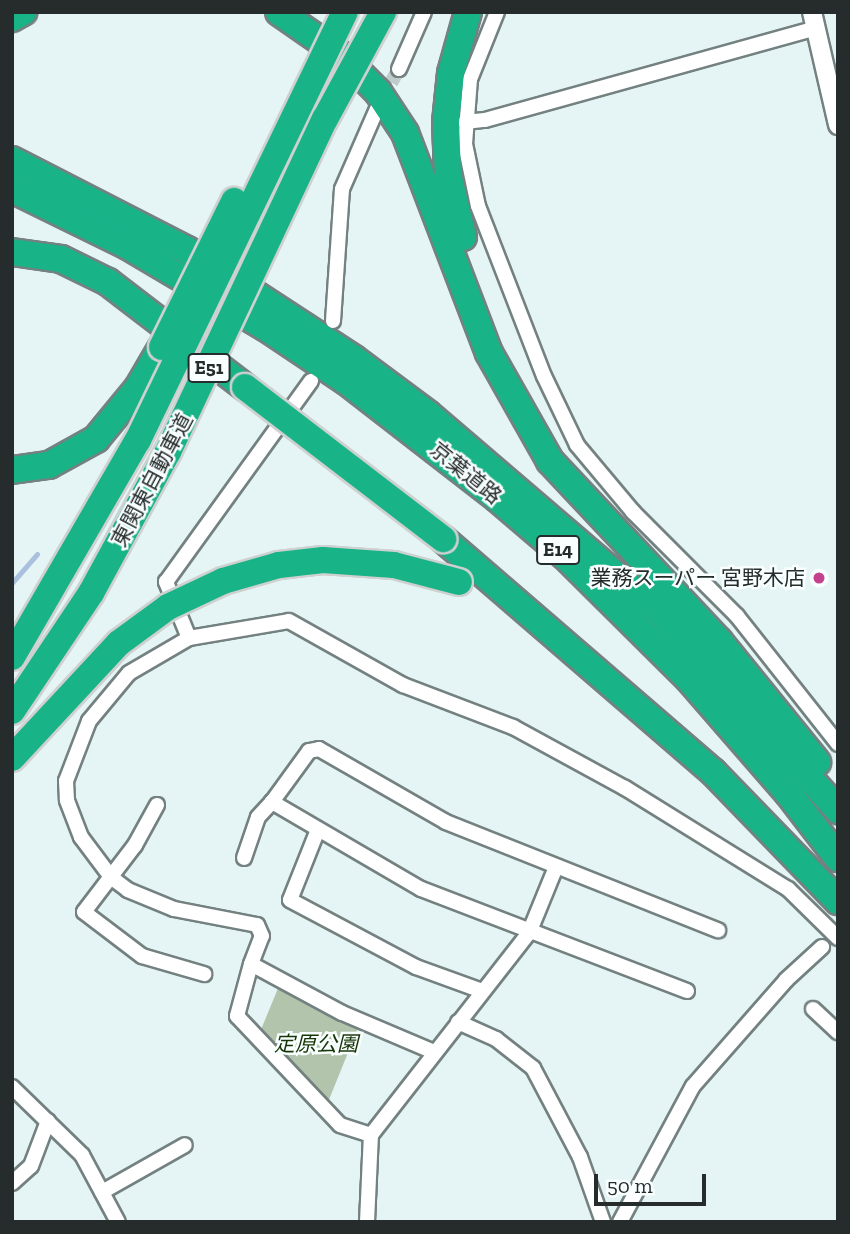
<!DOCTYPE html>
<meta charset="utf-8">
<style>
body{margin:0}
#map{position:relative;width:850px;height:1234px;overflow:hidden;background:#e5f4f4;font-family:"Zilla Slab","Noto Sans JP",serif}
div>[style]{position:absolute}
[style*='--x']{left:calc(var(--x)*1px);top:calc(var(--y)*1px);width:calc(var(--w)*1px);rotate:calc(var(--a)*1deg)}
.green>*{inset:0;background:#b2c4ab}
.stream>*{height:4.5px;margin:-2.25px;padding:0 2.25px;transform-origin:2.25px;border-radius:2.25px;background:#aac0df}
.minor-tunnel>*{height:14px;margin-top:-7px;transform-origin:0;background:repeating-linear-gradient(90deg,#bfcccc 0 14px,transparent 0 21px)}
.roads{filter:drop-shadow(2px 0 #748181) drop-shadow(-2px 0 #748181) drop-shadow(0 2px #748181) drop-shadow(0 -2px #748181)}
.minor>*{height:14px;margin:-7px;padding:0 7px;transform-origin:7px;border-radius:7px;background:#fff}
.tertiary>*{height:18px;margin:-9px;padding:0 9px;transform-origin:9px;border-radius:9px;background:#fff}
.motorway>*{height:26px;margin:-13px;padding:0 13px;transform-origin:13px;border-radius:13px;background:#19b388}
.bridges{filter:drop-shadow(2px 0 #cfd0d0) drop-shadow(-2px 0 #cfd0d0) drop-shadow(0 2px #cfd0d0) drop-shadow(0 -2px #cfd0d0)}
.motorway-bridge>*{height:26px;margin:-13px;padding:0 13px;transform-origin:13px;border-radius:13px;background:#19b388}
.dots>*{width:19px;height:19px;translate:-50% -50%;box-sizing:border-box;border:4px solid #f9ffff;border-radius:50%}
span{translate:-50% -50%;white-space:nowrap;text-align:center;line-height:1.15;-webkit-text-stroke:5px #f9ffff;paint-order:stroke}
.shield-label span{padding:2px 5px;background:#f9ffff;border:2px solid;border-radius:5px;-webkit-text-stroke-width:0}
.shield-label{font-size:19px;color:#262b2b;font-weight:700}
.street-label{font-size:21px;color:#262b2b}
.poi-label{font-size:21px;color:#262b2b}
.right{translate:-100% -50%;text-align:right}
.park-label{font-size:21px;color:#163506;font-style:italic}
.frame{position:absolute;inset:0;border:14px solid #262b2b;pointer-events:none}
.scale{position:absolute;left:594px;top:1174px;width:112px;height:32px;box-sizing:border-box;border:4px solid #262b2b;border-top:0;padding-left:9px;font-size:21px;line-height:24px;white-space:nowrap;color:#262b2b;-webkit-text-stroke:5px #f9ffff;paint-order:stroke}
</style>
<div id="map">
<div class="green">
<div style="clip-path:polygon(279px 986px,358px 1028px,326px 1107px,260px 1032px)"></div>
</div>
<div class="stream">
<div style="--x:12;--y:583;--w:38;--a:-49"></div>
</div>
<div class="minor-tunnel">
<div style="--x:381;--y:101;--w:37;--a:-61"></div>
</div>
<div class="roads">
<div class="minor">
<div style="--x:497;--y:12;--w:72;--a:111.9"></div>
<div style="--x:470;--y:79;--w:65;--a:94.4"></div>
<div style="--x:465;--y:144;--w:63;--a:78.2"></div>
<div style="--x:478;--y:206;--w:182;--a:68.8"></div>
<div style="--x:544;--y:376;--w:76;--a:64.4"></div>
<div style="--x:577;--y:445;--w:87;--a:50.1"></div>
<div style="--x:633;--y:512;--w:147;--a:45"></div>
<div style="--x:737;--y:616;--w:163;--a:51.7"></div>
<div style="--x:399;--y:69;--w:62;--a:-66.3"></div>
<div style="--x:465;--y:122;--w:20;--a:-6"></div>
<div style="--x:485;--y:120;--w:344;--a:-15.5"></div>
<div style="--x:333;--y:321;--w:132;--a:-86.1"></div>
<div style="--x:342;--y:189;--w:87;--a:-66.4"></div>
<div style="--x:189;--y:638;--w:61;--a:-112.3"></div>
<div style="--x:166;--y:582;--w:248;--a:-54.2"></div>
<div style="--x:157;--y:805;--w:46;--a:118.8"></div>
<div style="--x:135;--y:845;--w:84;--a:127.3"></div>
<div style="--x:84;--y:912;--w:73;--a:37.2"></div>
<div style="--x:142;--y:956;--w:65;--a:16.2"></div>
<div style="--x:317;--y:832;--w:73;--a:111.7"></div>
<div style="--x:290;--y:900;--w:143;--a:28"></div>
<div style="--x:416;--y:967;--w:70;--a:20"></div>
<div style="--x:244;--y:858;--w:43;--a:-71.1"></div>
<div style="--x:258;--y:817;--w:21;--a:-47"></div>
<div style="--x:251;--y:964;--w:54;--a:105.1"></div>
<div style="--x:237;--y:1016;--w:150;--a:46.6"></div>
<div style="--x:340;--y:1125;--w:33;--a:18"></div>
<div style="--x:687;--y:991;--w:285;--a:-159"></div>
<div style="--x:421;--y:889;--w:173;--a:-149.7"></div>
<div style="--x:272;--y:802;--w:63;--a:-54"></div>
<div style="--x:309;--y:751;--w:10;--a:-11"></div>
<div style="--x:319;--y:749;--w:146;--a:29.9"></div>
<div style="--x:446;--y:822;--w:293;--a:21.7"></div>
<div style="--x:813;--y:1009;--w:34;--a:43"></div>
<div style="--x:458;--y:1022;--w:42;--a:24.1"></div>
<div style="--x:496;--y:1039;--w:47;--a:38.1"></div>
<div style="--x:533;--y:1068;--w:101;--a:62.2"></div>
<div style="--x:580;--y:1157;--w:69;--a:70.5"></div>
<div style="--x:434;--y:1052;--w:100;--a:-157"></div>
<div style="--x:342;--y:1013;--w:103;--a:-151.7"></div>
<div style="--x:251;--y:964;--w:30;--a:-69"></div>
<div style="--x:262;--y:936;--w:12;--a:-114"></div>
<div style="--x:257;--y:925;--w:85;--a:-169.1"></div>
<div style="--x:174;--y:909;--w:50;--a:-157.6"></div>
<div style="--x:128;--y:890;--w:21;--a:-143"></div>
<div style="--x:111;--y:877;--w:50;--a:-126.9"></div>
<div style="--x:81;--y:837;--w:40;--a:-111"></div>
<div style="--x:67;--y:800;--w:19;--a:-93"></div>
<div style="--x:66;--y:781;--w:64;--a:-69"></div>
<div style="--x:89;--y:721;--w:62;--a:-50.2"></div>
<div style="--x:129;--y:673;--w:69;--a:-30.3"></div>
<div style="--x:189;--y:638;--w:101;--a:-9.6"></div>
<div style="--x:289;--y:621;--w:131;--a:29.3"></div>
<div style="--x:403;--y:685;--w:118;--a:20.9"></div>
<div style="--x:513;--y:727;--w:128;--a:28.6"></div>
<div style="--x:625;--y:788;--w:192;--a:31.8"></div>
<div style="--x:788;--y:889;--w:70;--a:44.4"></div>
<div style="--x:12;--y:1087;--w:98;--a:44.2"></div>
<div style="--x:82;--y:1155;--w:76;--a:61.8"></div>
<div style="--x:12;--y:1183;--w:25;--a:-42"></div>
<div style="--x:31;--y:1166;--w:48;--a:-69.3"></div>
<div style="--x:102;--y:1192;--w:95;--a:-29.5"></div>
<div style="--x:367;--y:1222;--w:87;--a:-87.4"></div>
<div style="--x:371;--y:1135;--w:256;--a:-52"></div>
<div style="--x:529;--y:933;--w:71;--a:-67.8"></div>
<div style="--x:620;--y:1222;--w:154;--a:-61.8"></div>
<div style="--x:693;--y:1086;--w:141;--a:-48.7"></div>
<div style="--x:786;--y:980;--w:49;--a:-42.5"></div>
</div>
<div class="tertiary">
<div style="--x:812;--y:12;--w:116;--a:77"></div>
</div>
<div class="motorway">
<div style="--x:279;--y:12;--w:75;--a:34.7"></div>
<div style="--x:341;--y:55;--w:52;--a:45"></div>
<div style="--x:378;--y:92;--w:49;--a:56.6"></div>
<div style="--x:405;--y:133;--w:235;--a:69.1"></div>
<div style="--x:489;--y:353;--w:124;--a:60.5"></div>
<div style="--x:550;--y:461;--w:247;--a:46.8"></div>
<div style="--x:719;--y:641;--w:156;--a:51"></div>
<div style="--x:12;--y:18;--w:13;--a:-29"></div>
<div style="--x:12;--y:160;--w:197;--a:27.2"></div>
<div style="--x:187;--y:250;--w:199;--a:33.1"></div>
<div style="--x:354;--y:359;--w:92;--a:36.6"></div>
<div style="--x:428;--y:414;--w:306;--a:40.6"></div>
<div style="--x:660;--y:613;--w:266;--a:47.9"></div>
<div style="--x:12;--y:189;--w:129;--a:26.2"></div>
<div style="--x:128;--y:246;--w:159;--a:30.6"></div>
<div style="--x:265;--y:327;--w:97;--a:33.7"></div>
<div style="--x:346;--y:381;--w:191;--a:37.8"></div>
<div style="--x:497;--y:498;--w:89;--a:40.5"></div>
<div style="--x:565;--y:556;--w:173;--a:44.8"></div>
<div style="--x:688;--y:678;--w:154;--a:49"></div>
<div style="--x:789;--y:794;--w:81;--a:52.6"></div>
<div style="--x:463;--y:237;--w:65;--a:-103.4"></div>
<div style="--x:448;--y:174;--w:52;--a:-92.2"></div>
<div style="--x:446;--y:122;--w:49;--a:-84.2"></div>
<div style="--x:451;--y:73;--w:63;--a:-74.4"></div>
<div style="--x:12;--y:252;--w:49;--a:8.1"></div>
<div style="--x:61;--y:259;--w:52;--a:26.1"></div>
<div style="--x:108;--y:282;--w:173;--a:37.5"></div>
<div style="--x:12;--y:470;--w:37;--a:-8"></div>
<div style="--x:49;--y:465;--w:54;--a:-29"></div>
<div style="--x:96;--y:439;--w:66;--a:-50.5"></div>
<div style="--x:138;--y:388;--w:48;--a:-59.7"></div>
<div style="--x:443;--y:539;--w:357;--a:40.8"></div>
<div style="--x:713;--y:772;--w:180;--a:45.9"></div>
</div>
</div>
<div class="bridges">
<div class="motorway-bridge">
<div style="--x:162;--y:347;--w:163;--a:-63.7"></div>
<div style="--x:245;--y:387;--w:250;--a:37.5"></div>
<div style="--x:12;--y:657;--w:251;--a:-59.9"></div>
<div style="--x:138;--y:440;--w:475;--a:-64.2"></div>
<div style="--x:12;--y:711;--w:142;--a:-56.2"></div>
<div style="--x:91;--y:593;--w:161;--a:-61.4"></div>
<div style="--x:168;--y:452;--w:368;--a:-64.8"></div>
<div style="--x:325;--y:119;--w:122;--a:-61.5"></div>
<div style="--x:12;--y:758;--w:157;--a:-47.1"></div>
<div style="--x:119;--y:643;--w:61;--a:-36.3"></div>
<div style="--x:168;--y:607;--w:61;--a:-25.3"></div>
<div style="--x:223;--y:581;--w:58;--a:-15.9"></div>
<div style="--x:279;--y:565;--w:44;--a:-6.5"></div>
<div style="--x:323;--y:560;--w:71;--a:4"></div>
<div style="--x:394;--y:565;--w:67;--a:14.7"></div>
</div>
</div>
<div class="dots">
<div style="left:819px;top:578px;background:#c2428e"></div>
</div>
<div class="shield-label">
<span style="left:209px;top:368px">E51</span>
<span style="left:558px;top:550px">E14</span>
</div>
<div class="street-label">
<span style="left:466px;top:473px;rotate:39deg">京葉道路</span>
<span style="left:152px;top:480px;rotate:-62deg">東関東自動車道</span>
</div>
<div class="poi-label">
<span class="right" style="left:805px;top:578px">業務スーパー 宮野木店</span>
</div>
<div class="park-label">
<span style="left:316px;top:1044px">定原公園</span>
</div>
<div class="frame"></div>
<div class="scale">50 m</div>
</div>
